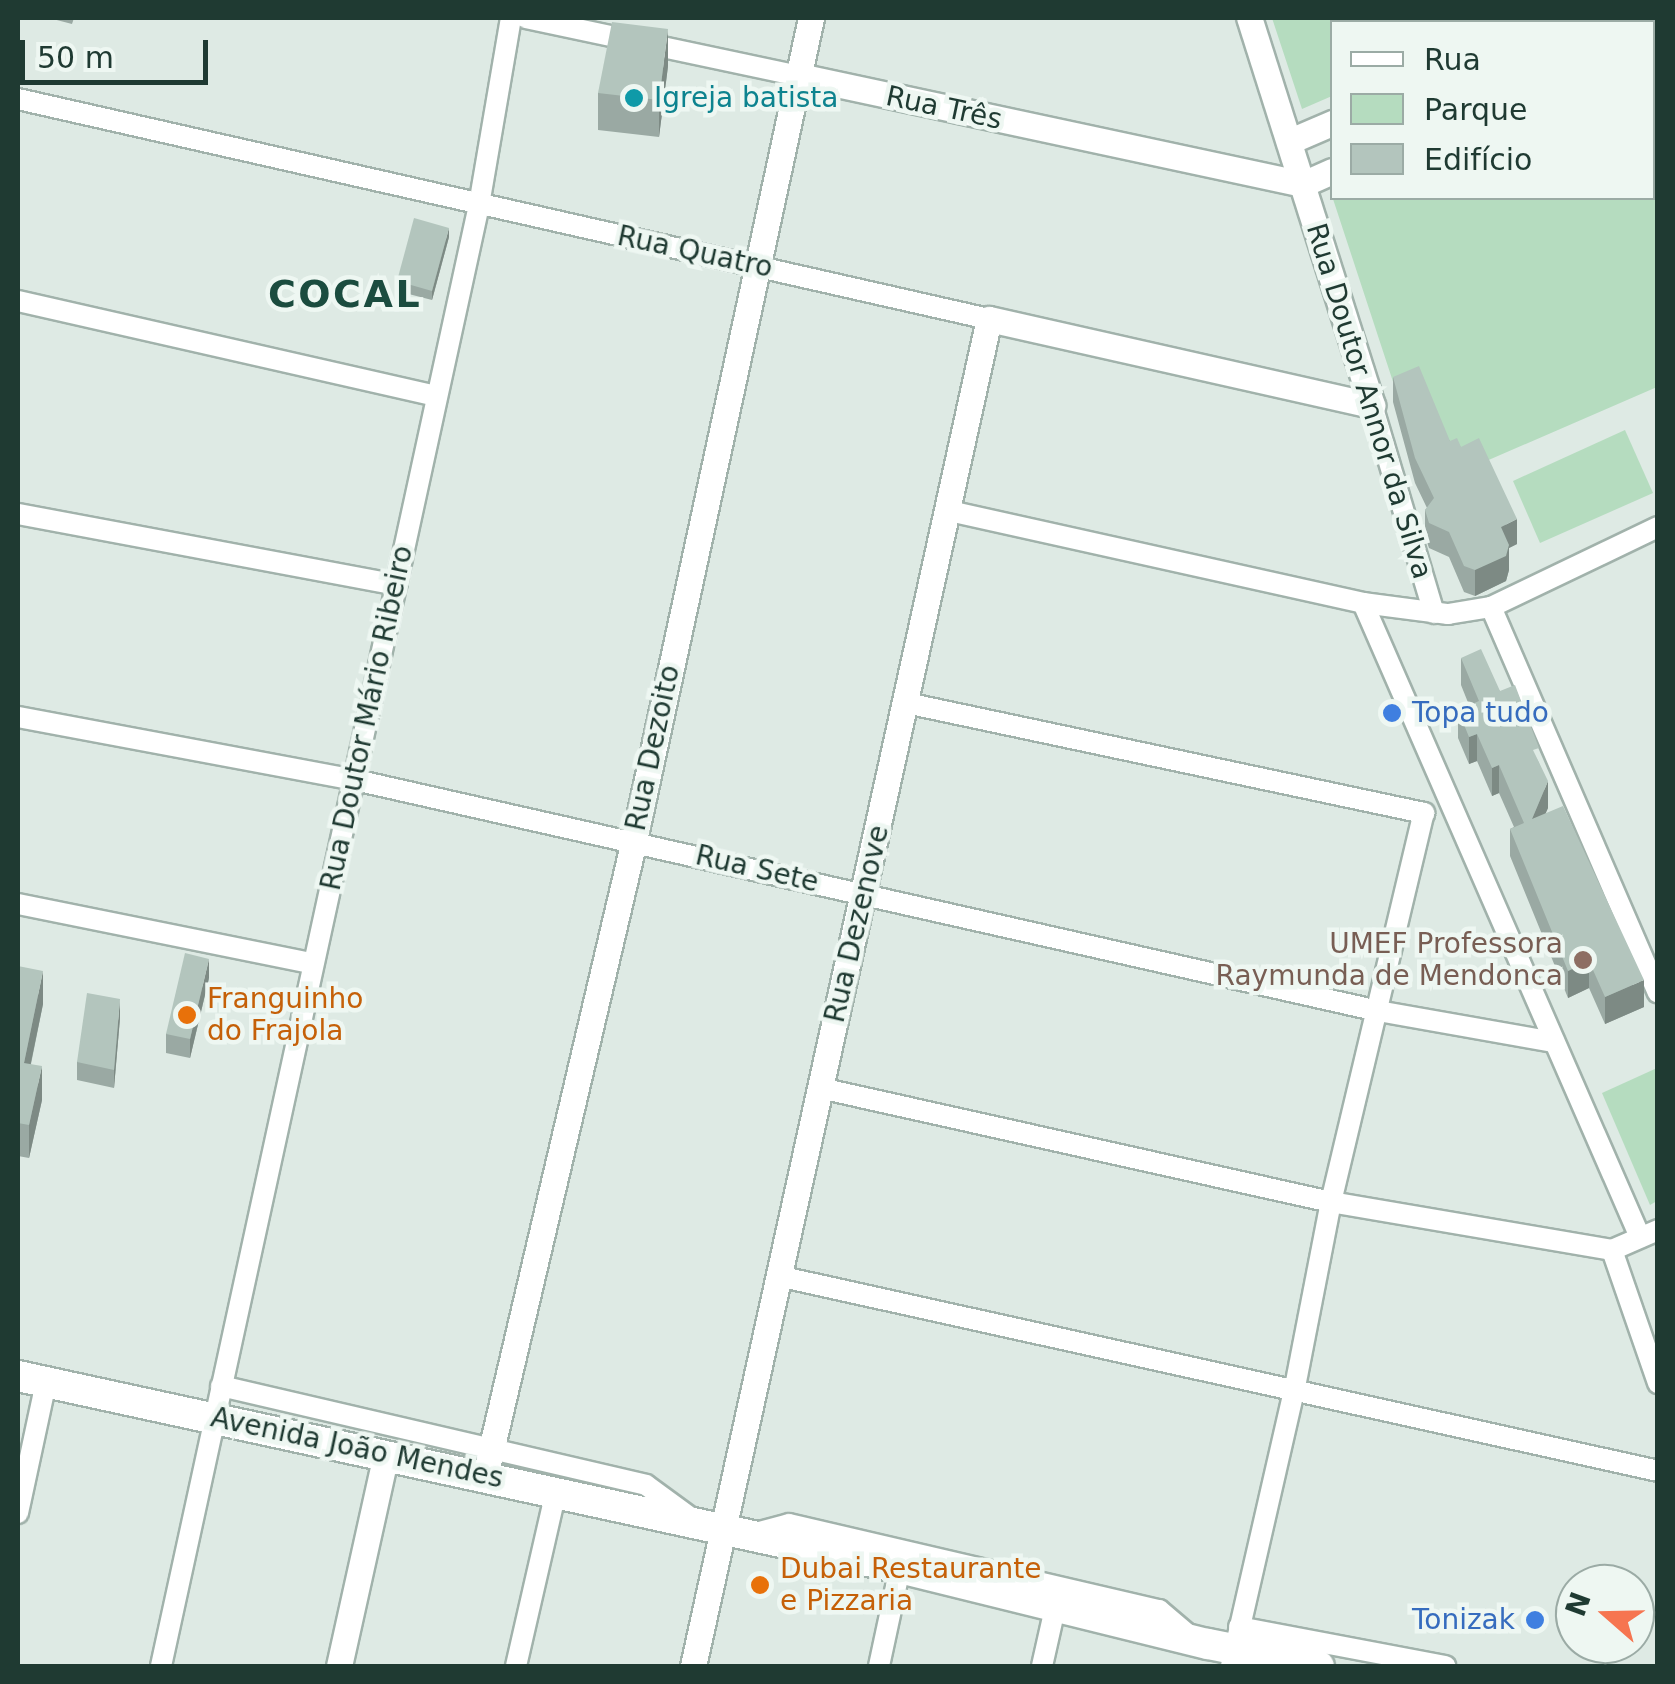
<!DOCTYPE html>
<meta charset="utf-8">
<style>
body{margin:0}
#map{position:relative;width:1675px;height:1684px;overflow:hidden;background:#deeae4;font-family:"DejaVu Sans",sans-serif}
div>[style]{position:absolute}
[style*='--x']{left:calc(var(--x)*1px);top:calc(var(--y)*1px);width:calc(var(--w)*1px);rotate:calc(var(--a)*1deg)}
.green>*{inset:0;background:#b5dcbf}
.roads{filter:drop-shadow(2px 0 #a1b2ab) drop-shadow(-2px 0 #a1b2ab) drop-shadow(0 2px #a1b2ab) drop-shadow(0 -2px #a1b2ab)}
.minor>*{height:20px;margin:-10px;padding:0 10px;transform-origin:10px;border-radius:10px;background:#fff}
.tertiary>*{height:25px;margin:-12.5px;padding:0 12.5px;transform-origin:12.5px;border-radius:12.5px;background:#fff}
.secondary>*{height:30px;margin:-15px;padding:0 15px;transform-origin:15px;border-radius:15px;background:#fff}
.wall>*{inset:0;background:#9aa9a3}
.shaded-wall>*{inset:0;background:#7d8a84}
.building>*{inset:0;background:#b3c5bd}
.dots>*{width:28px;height:28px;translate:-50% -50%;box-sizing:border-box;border:5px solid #eef7f2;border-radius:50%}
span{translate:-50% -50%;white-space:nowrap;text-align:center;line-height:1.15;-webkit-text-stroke:9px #eef7f2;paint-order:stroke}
.culture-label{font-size:28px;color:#0d838f}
.left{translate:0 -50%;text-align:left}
.street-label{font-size:28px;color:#1f3a32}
.shop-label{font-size:28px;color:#366cbe}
.right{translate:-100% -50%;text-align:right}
.education-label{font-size:28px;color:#785e54}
.food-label{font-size:28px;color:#c56008}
.district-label{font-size:38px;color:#1b4c3f;font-weight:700;letter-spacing:2.5px}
.frame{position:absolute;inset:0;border:20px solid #1f3a32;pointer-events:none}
.legend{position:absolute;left:1330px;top:20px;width:325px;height:180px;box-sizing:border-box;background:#eef7f2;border:2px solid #9baba5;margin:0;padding:12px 18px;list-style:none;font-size:30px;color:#1f3a32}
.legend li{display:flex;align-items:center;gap:20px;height:50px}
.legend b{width:50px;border:2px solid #9baba5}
.north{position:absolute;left:1555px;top:1564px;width:100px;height:100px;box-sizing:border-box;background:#eef7f2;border:2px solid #9baba5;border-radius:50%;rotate:290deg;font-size:28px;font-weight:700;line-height:40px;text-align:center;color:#1f3a32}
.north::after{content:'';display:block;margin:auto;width:35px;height:45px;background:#f67550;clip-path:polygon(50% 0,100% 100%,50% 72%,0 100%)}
.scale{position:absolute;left:20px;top:40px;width:188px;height:45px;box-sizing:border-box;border:5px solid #1f3a32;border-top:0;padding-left:12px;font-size:30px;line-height:35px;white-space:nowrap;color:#1f3a32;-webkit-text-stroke:8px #eef7f2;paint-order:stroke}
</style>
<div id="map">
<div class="green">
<div style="clip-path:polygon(1272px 18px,1515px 18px,1503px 22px,1332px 22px,1332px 96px,1302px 109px)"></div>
<div style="clip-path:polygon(1657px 60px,1657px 387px,1461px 472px,1399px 400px,1333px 199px,1652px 198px,1652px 62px)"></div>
<div style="clip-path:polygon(1625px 430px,1653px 493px,1540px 543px,1513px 481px)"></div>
<div style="clip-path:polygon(1657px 1068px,1657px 1201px,1650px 1205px,1602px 1093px)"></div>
</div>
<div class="roads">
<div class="minor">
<div style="--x:526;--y:18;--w:279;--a:12"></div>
<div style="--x:18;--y:99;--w:996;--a:12.77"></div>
<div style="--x:18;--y:301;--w:429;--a:12.8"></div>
<div style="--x:1372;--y:405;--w:217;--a:73.4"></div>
<div style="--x:949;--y:511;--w:424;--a:12.5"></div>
<div style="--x:1363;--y:603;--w:86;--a:7.4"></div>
<div style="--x:1448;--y:614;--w:44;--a:-9.2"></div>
<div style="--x:1491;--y:607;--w:185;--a:-25.6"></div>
<div style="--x:18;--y:514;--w:385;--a:10.6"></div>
<div style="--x:1363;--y:603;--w:692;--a:66.4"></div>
<div style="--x:1491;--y:607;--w:420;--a:66.6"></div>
<div style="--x:906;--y:703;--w:530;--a:11.99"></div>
<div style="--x:18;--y:717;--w:343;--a:10.6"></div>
<div style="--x:355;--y:780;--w:1049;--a:12.72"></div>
<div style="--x:1378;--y:1011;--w:179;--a:10"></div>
<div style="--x:18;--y:904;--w:299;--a:11.4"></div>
<div style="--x:820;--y:1088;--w:524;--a:12.58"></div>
<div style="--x:1331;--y:1202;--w:285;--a:9.7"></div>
<div style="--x:1612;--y:1250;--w:141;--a:70.9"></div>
<div style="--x:1612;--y:1250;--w:50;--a:-23.5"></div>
<div style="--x:778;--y:1276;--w:901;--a:12.49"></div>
<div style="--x:221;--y:1386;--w:436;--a:13.1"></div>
<div style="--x:646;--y:1485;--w:56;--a:36.3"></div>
<div style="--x:18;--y:1513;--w:134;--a:-77.9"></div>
<div style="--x:756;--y:1533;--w:34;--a:-15"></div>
<div style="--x:789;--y:1524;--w:380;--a:13.1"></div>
<div style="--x:1159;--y:1610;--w:42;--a:40.2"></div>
<div style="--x:1239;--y:1627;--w:210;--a:10.7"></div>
<div style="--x:161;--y:1666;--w:1495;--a:-77.72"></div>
<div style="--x:479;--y:205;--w:190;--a:-80.3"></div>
<div style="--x:516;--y:1666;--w:179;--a:-77.1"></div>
<div style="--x:879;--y:1666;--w:100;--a:-77.9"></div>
<div style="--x:1042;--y:1666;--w:64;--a:-77.3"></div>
<div style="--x:1231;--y:1666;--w:281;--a:-77.1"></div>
<div style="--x:1294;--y:1392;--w:194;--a:-79"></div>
<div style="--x:1331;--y:1202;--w:400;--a:-76.6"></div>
</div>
<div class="tertiary">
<div style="--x:1562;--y:22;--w:13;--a:-18"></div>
<div style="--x:1652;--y:32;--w:6;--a:-18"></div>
<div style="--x:799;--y:76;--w:515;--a:12.09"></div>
<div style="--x:1290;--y:141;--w:46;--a:-23.2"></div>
<div style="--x:1303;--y:184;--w:32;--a:-24"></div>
<div style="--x:485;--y:1476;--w:653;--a:-76.81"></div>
<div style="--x:634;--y:840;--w:841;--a:-77.85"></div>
<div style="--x:339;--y:1666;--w:217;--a:-77.5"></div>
<div style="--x:693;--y:1666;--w:1379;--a:-77.61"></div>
<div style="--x:989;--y:319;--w:393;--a:12.7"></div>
<div style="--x:1372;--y:405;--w:406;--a:-107.6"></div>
</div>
<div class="secondary">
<div style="--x:18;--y:1376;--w:903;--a:12.28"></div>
<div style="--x:900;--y:1568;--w:317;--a:13.9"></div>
<div style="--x:1208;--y:1644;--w:113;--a:11.2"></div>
</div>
</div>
<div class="wall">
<div style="clip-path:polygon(49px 18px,74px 18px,72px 24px)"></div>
<div style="clip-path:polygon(668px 66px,659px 137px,598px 130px,598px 93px)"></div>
<div style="clip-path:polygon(449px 237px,432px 300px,397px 291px,397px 281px)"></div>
<div style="clip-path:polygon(1393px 377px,1450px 441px,1461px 447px,1517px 544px,1509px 548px,1509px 570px,1506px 581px,1475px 596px,1464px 592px,1449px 557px,1429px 548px,1425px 536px,1425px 510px,1427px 508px,1415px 483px,1393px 402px)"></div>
<div style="clip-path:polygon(1461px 658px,1500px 691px,1539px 763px,1548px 808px,1545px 813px,1644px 1007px,1605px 1024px,1589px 988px,1568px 998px,1510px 856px,1510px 829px,1514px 827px,1499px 793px,1492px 796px,1477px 761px,1469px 764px,1458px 738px,1458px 710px,1469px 705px,1461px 685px)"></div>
<div style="clip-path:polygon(18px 966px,43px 1004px,31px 1064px,42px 1100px,29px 1158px,18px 1156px)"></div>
<div style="clip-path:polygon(209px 978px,190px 1058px,166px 1053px,166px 1034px)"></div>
<div style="clip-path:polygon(120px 1018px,114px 1088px,77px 1080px,77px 1062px)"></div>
</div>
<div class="shaded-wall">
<div style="clip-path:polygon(668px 29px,668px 66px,659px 137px,659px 100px)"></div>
<div style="clip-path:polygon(449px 228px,449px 237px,432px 300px,432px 291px)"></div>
<div style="clip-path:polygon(1517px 519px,1517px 544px,1509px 548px,1509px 570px,1506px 581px,1475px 596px,1475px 570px,1501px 527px)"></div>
<div style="clip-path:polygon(1477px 734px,1477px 761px,1469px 764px,1469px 737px)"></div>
<div style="clip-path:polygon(1499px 765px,1499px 793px,1492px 796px,1492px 768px)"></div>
<div style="clip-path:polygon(1548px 781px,1548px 808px,1532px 846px,1532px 819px)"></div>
<div style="clip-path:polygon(209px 959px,209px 978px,190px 1058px,190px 1039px)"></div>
<div style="clip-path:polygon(1589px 961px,1589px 988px,1568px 998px,1568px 971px)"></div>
<div style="clip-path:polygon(43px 971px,43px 1004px,24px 1096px,24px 1063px)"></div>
<div style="clip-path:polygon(1644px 980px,1644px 1007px,1605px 1024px,1605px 997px)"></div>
<div style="clip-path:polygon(120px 999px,120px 1018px,114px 1088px,114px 1070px)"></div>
<div style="clip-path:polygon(42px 1066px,42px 1100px,29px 1158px,29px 1125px)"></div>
<div style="clip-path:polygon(19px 1408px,19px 1432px,18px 1440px,18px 1416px)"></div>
</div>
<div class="building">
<div style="clip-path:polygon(612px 22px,668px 29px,659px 100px,598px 93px)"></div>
<div style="clip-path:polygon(414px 218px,449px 228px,432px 291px,397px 281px)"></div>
<div style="clip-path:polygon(1419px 366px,1450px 441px,1457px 438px,1461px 447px,1479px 438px,1517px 519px,1501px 527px,1509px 545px,1506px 556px,1475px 570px,1464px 566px,1449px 532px,1429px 523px,1425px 510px,1434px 498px,1415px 458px,1393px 377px)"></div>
<div style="clip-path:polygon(1481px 649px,1500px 691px,1515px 685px,1539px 748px,1533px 750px,1548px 781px,1532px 819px,1563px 806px,1644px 980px,1605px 997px,1589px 961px,1568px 971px,1510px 829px,1524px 823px,1499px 765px,1492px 768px,1477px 734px,1469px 737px,1458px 710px,1479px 701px,1461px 658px)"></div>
<div style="clip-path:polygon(185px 953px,209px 959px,190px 1039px,166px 1034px)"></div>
<div style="clip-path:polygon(18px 966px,43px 971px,24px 1063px,42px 1066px,29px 1125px,18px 1123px)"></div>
<div style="clip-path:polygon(87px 993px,120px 999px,114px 1070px,77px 1062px)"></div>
</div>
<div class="dots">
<div style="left:634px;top:98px;background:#0f9aa8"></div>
<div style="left:1392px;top:713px;background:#3f7fe0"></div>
<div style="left:1583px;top:960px;background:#8d6e63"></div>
<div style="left:187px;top:1015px;background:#e8710a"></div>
<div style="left:760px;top:1585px;background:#e8710a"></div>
<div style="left:1535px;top:1620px;background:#3f7fe0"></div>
</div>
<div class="culture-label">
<span class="left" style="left:654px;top:98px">Igreja batista</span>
</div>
<div class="street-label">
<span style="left:944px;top:108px;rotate:12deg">Rua Três</span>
<span style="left:695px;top:252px;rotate:12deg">Rua Quatro</span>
<span style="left:1369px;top:401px;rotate:73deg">Rua Doutor Annor da Silva</span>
<span style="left:367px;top:718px;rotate:-78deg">Rua Doutor Mário Ribeiro</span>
<span style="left:653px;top:748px;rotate:-78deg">Rua Dezoito</span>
<span style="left:757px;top:869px;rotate:13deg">Rua Sete</span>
<span style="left:857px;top:924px;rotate:-77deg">Rua Dezenove</span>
<span style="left:357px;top:1448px;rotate:12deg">Avenida João Mendes</span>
</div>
<div class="shop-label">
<span class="left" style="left:1412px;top:713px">Topa tudo</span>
<span class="right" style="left:1515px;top:1620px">Tonizak</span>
</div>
<div class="education-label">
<span class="right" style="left:1563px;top:960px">UMEF Professora<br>Raymunda de Mendonca</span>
</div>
<div class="food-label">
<span class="left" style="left:207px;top:1015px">Franguinho<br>do Frajola</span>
<span class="left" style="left:780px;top:1585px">Dubai Restaurante<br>e Pizzaria</span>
</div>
<div class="district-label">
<span style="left:345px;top:295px">COCAL</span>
</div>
<div class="frame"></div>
<ul class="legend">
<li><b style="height:12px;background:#fff"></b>Rua</li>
<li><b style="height:28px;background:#b5dcbf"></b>Parque</li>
<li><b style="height:28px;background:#b3c5bd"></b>Edifício</li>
</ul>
<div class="north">N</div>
<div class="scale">50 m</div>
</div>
